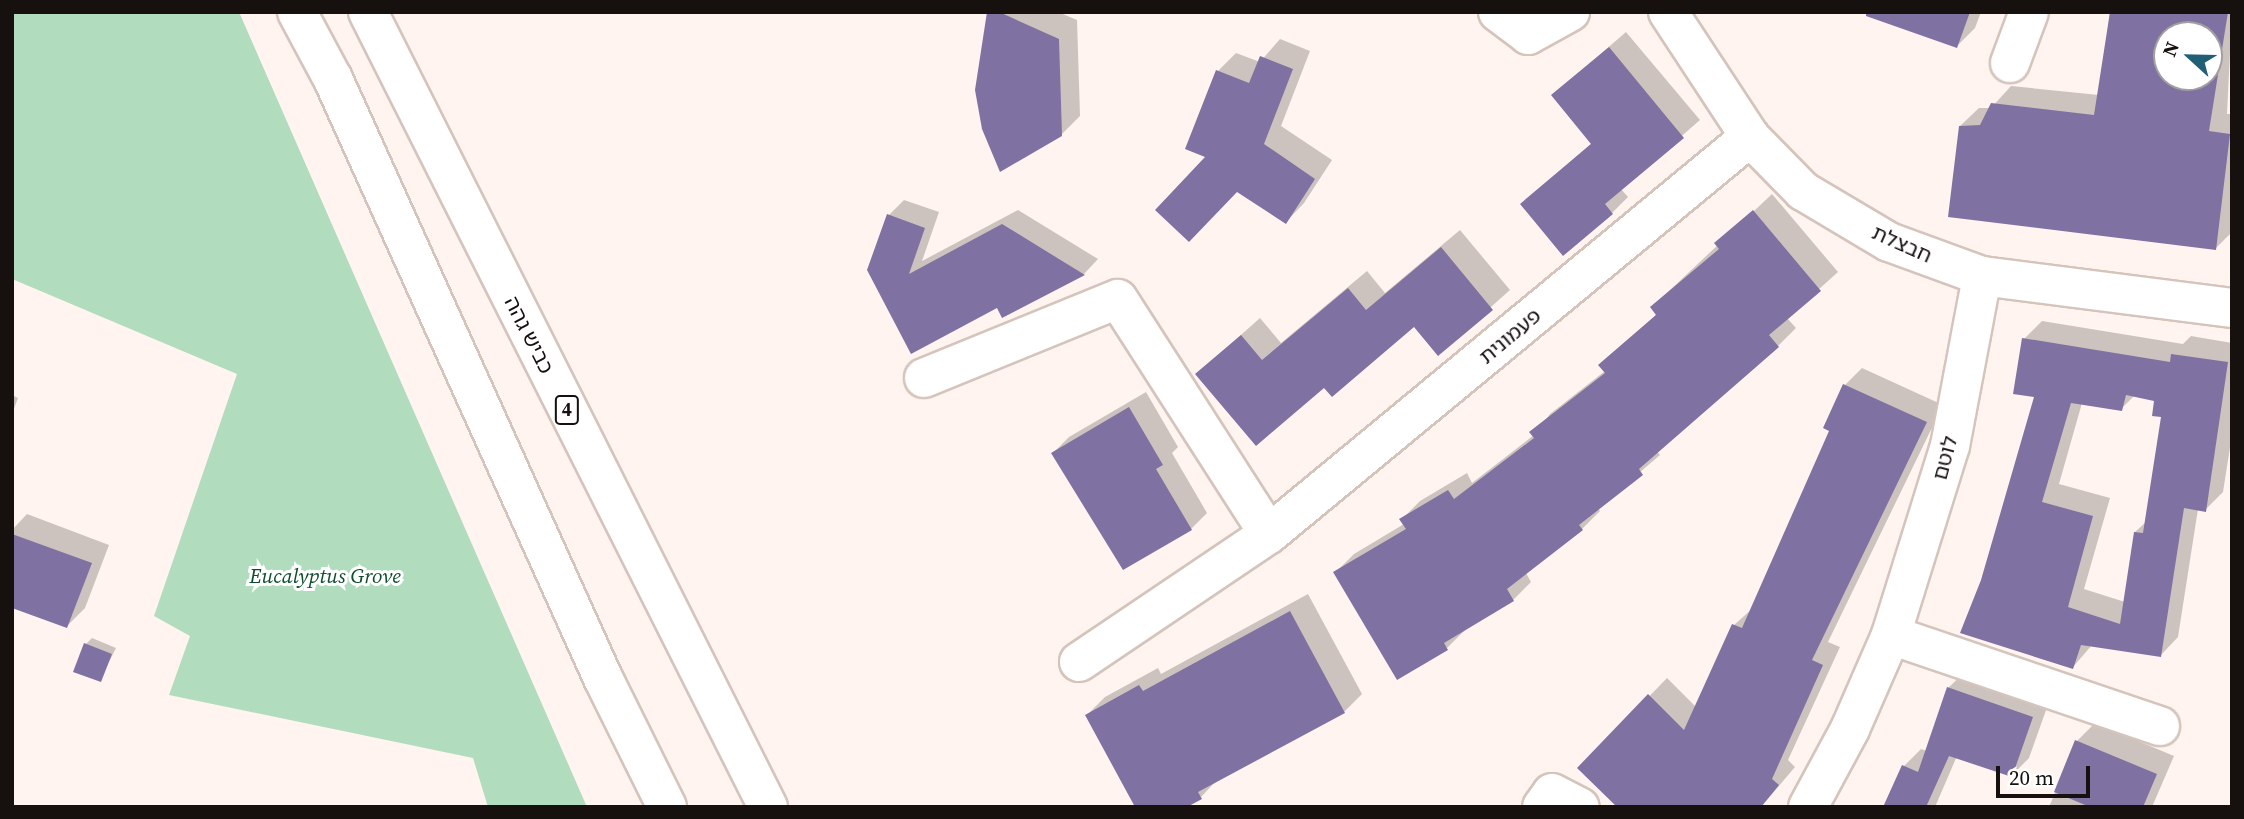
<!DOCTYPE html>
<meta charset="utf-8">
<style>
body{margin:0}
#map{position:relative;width:2244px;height:819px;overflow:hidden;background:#fff4ef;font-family:"Source Serif 4","Noto Sans Hebrew",serif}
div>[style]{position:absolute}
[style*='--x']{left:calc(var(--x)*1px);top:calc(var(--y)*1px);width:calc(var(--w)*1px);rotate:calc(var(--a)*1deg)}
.green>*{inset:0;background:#b1ddbe}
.shadow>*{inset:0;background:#0003}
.building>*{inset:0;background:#7f71a2}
.roads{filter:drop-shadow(2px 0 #d5c4bc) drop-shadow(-2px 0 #d5c4bc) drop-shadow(0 2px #d5c4bc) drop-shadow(0 -2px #d5c4bc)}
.minor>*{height:38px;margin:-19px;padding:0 19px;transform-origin:19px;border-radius:19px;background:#fff}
.highway>*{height:38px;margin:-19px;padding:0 19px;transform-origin:19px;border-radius:19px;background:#fff}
span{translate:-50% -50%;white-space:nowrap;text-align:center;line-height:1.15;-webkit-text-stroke:6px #fff;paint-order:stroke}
.shield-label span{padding:2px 5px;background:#fff;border:2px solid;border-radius:5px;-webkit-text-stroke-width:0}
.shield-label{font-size:19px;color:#16100e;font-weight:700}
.street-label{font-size:21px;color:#16100e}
.park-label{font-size:21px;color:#0f4e2c;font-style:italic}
.frame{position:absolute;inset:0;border:14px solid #16100e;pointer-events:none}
.north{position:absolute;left:2153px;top:21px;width:70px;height:70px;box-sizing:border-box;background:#fff;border:2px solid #a29f9f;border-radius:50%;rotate:292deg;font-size:19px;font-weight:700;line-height:28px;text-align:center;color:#16100e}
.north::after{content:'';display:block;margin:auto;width:24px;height:32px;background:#205f75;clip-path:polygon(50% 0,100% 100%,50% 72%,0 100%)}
.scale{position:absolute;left:1996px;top:766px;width:94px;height:32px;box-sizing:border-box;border:4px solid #16100e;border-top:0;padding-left:9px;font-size:21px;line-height:24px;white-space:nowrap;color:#16100e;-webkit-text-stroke:5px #fff;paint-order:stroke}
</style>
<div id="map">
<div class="green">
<div style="clip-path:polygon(12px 12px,239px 12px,587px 807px,488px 807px,473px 758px,169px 695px,190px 636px,154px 616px,237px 374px,12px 279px)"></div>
</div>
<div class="shadow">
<div style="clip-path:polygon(989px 12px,1058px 12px,1077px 20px,1080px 116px,1061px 135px)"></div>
<div style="clip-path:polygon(1909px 12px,1981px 12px,1975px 28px,1957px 46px)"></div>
<div style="clip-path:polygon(evenodd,2110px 12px,2232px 12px,2227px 114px,2232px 114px,2232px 232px,2216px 248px,1960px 126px,1979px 108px,1991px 108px,2011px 86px,2099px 95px,2110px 12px,2167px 35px,2209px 35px,2209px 77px,2167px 77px,2167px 35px)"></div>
<div style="clip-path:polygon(1626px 32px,1700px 120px,1621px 189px,1628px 197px,1612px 213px,1522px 204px,1593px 142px,1553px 95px)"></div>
<div style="clip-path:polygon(1280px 39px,1310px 51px,1281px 126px,1332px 160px,1304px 203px,1286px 222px,1238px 190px,1208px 157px,1218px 71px,1236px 53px,1260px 62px)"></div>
<div style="clip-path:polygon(1772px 194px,1838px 272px,1787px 318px,1796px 328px,1778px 346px,1657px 451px,1660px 455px,1598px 508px,1600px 511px,1582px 529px,1526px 573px,1531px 582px,1513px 600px,1465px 630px,1447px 648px,1336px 572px,1354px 554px,1404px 524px,1402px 519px,1420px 501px,1467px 473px,1472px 483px,1534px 435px,1550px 414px,1605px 371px,1600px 365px,1657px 314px,1652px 307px)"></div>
<div style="clip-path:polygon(904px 200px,939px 212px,922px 261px,1018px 210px,1098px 259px,1084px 274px,1003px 316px,998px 306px,911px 351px,889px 215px)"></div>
<div style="clip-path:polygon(1460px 230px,1510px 290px,1438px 354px,1414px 325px,1324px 385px,1197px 374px,1260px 318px,1281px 343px,1367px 271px,1385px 293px)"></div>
<div style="clip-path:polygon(evenodd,2042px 321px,2183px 344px,2191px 336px,2232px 343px,2232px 435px,2223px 492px,2205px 510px,2198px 509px,2178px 637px,2161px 655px,2092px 645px,2073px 667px,1982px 580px,2036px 396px,2024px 339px,2042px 321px,2135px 395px,2156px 399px,2163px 416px,2147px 521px,2135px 532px,2125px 602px,2084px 589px,2110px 498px,2059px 484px,2082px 403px,2121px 409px,2135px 395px)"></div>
<div style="clip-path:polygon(1862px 368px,1943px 405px,1828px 642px,1840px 647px,1788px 760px,1795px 767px,1761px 807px,1620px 807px,1580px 768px,1667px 678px,1696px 707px,1734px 625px,1753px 608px,1831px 430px,1845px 385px)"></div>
<div style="clip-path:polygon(1146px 392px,1178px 447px,1172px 453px,1207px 513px,1191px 529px,1053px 453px,1069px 437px)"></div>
<div style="clip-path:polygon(12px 395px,18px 398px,12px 414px)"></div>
<div style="clip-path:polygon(27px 514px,109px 545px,85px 608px,67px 626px,12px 569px,12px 530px)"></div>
<div style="clip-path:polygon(1308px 594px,1362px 694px,1344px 712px,1219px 778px,1201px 797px,1087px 715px,1105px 697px,1158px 668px,1161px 674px)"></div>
<div style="clip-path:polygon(92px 638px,116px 648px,100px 680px,86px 644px)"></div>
<div style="clip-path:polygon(1966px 671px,2050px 699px,2029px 758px,2012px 775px,1957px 756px,1935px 807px,1885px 807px,1904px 766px,1921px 749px,1927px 751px,1948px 688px)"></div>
<div style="clip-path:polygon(2095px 723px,2174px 756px,2152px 807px,2049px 807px,2077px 741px)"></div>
</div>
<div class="building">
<div style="clip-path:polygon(987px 12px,999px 12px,1059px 39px,1062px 136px,1000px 172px,982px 129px,975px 90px)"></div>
<div style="clip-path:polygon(1866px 12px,1970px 12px,1957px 48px,1866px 16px)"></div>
<div style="clip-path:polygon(evenodd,2110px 12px,2228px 12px,2209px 131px,2230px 134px,2216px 250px,1948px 217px,1959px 126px,1980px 125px,1991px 103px,2094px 115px,2110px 12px,2167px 35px,2209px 35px,2209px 77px,2167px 77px,2167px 35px)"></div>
<div style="clip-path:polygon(1609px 47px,1684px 138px,1605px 204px,1613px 214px,1563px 256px,1520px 204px,1591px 144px,1551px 95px)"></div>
<div style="clip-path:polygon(1260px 56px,1293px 69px,1264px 144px,1315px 179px,1286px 224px,1237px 192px,1189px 242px,1155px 210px,1205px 157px,1185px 149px,1216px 70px,1249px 83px)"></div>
<div style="clip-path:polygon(1753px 210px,1821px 291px,1769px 335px,1779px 347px,1639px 469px,1643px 475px,1579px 525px,1583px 530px,1507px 589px,1514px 601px,1444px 643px,1448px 650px,1397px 680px,1333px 572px,1406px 529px,1399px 519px,1448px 490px,1454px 499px,1534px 438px,1529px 432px,1605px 373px,1598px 365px,1656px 315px,1650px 307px,1719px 249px,1714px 243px)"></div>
<div style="clip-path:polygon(887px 214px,925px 228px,909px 274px,1002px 224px,1085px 275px,1002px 318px,997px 308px,911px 354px,867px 270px)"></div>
<div style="clip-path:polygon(1441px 247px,1493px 310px,1438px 356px,1414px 327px,1332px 397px,1324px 388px,1256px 446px,1195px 374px,1241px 335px,1262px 360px,1348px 288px,1366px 310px)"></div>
<div style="clip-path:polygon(evenodd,2022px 338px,2170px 362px,2171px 354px,2228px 362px,2206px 512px,2184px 508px,2161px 657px,2081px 645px,2073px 669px,1960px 633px,1981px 580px,2034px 397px,2013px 394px,2022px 338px,2126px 395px,2154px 401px,2152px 416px,2161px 417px,2143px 533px,2134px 532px,2120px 624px,2068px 607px,2093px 516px,2042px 502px,2071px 403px,2122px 411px,2126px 395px)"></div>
<div style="clip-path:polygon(1843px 384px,1927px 422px,1812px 660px,1823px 665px,1772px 779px,1779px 785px,1761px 807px,1617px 807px,1577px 768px,1648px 694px,1684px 730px,1732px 624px,1742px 628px,1829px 431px,1823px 428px)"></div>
<div style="clip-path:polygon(1129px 407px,1163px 465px,1156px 469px,1192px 530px,1123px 570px,1051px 453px)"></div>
<div style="clip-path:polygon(12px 534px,92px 563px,67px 628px,12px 608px)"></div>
<div style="clip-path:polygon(1290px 611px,1345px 713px,1198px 792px,1202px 799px,1187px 807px,1135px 807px,1085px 715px,1139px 685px,1143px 691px)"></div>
<div style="clip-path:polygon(84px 643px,112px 654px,101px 682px,73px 672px)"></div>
<div style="clip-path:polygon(1947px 687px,2033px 717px,2012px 777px,1949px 756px,1926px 807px,1883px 807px,1902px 765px,1918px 772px)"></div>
<div style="clip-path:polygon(2075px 740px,2157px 774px,2143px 807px,2090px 807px,2054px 792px)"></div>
</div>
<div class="roads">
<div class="minor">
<div style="--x:1498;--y:12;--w:38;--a:37"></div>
<div style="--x:1528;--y:35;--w:48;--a:-28.7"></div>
<div style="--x:1668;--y:12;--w:149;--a:56.7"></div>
<div style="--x:1750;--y:137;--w:76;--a:45.5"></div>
<div style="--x:1803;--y:191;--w:100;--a:30.7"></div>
<div style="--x:1889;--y:242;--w:99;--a:20.1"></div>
<div style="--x:1982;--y:276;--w:252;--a:7.3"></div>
<div style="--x:2010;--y:63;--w:54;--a:-69.6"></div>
<div style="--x:924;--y:378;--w:209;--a:-22.2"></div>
<div style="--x:1118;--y:299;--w:279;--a:57.3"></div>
<div style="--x:1891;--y:635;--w:284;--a:18.7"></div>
<div style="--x:1079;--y:662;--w:229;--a:-34"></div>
<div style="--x:1269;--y:534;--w:624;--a:-39.54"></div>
<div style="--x:1542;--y:807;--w:17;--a:-54"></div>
<div style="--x:1552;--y:793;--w:31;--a:27"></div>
<div style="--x:1808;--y:807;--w:89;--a:-61.7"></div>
<div style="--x:1850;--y:729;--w:103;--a:-66.4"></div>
<div style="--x:1891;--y:635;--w:198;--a:-72.7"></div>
<div style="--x:1950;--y:446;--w:173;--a:-79.3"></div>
</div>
<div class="highway">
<div style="--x:297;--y:12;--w:76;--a:61.8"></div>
<div style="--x:333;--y:79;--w:657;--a:65.74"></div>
<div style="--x:603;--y:678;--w:144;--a:63.6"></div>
<div style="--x:368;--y:12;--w:890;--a:63.29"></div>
</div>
</div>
<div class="shield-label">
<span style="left:567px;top:410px">4</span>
</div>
<div class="street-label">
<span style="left:1902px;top:244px;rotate:24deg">חבצלת</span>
<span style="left:529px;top:335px;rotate:63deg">כביש גהה</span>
<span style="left:1510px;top:336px;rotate:-40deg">פעמונית</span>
<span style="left:1945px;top:458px;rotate:-75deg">לוטם</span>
</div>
<div class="park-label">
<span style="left:325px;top:576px">Eucalyptus Grove</span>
</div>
<div class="frame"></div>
<div class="north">N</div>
<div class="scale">20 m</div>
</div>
